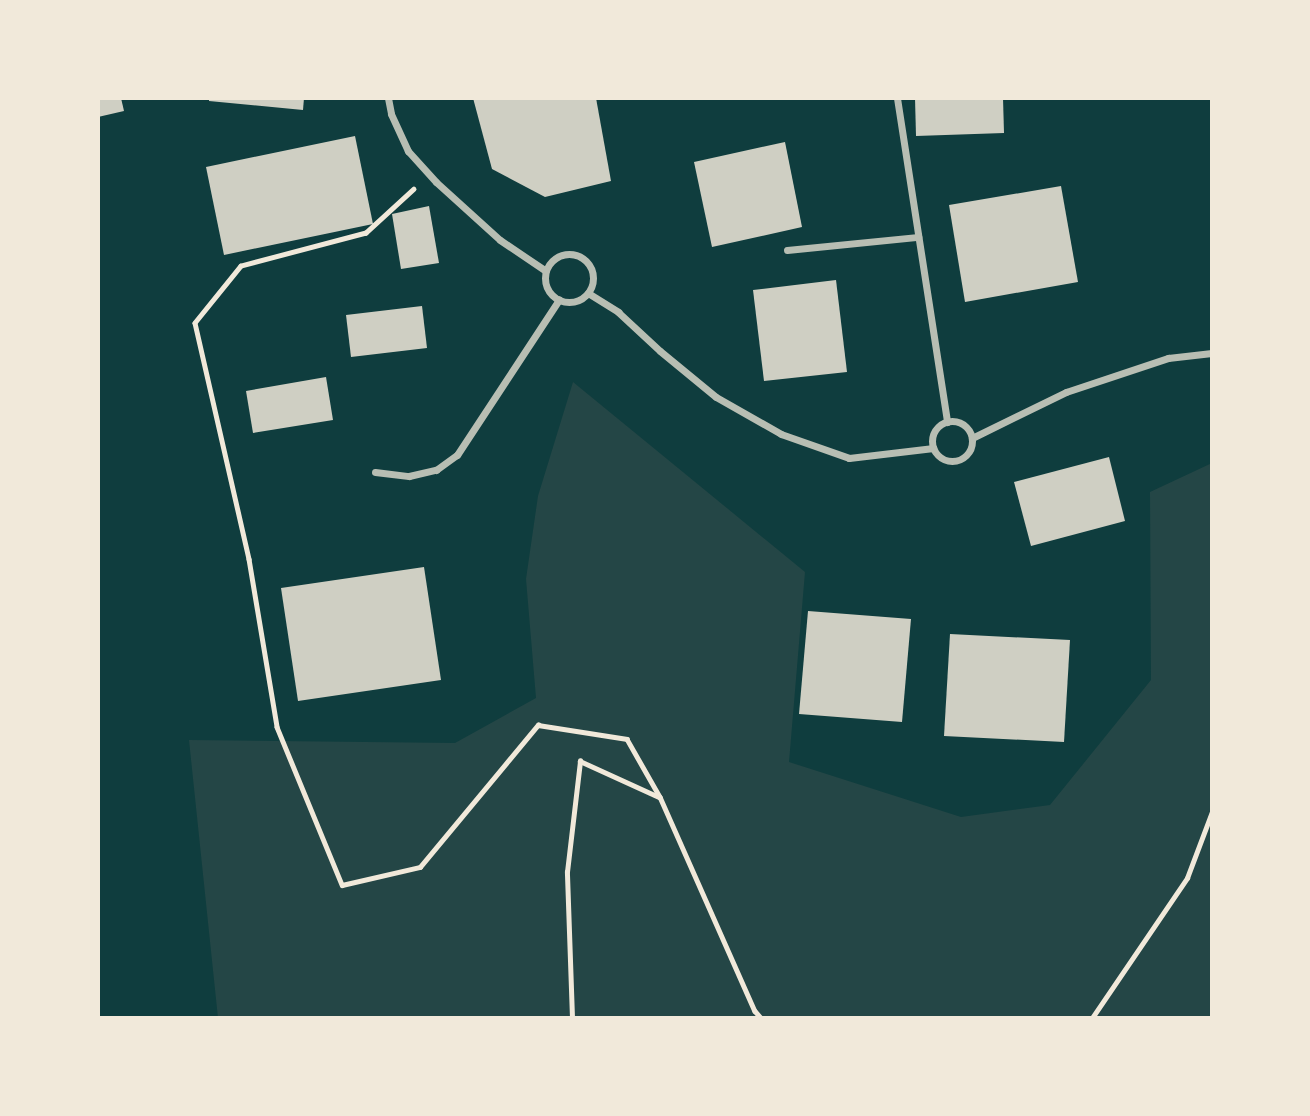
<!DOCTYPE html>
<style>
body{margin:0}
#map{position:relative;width:1310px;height:1116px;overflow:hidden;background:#0f3d3e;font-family:Rubik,sans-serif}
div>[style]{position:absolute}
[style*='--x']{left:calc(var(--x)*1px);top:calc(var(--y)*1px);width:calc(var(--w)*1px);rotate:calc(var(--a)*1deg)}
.green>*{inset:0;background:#244646}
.building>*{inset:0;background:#cfcfc3}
.path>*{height:4.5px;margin:-2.25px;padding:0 2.25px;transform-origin:2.25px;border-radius:2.25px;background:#f1e9da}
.minor>*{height:7px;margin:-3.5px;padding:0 3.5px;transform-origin:3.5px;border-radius:3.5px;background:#b8beb3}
.minor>.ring{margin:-3.5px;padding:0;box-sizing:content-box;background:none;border:7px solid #b8beb3;border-radius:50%}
span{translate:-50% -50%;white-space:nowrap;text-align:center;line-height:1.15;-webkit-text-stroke:5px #f1e9da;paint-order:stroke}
.frame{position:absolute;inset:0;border:100px solid #f1e9da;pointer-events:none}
</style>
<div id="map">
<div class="green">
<div style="clip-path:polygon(573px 382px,805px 572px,789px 762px,961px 817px,1050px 805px,1151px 680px,1150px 492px,1212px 463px,1212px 1018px,218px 1018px,189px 740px,455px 743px,536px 698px,526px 579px,538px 496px)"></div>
</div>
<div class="building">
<div style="clip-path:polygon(98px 98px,121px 98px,124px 111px,98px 117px)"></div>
<div style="clip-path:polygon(209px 98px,304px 98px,303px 110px,209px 101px)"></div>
<div style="clip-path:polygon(473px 98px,596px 98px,611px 181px,545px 197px,492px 169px)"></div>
<div style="clip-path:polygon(915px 98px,1003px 98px,1004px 133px,916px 136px)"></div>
<div style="clip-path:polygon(355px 136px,373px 224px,224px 255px,206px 167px)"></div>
<div style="clip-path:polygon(785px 142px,802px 227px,712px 247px,694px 162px)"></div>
<div style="clip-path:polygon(1061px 186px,1078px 282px,965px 302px,949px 205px)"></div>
<div style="clip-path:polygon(429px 206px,439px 263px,401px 269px,392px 214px)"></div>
<div style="clip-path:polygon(836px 280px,847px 372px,764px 381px,753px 290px)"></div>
<div style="clip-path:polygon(422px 306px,427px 348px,351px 357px,346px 315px)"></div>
<div style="clip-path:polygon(326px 377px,333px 420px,253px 433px,246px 391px)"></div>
<div style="clip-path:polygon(1109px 457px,1125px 521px,1031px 546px,1014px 482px)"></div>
<div style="clip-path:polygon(424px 567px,441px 680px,298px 701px,281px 588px)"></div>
<div style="clip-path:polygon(808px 611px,911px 619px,902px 722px,799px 714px)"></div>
<div style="clip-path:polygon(950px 634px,1070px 640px,1064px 742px,944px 736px)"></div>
</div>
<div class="path">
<div style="--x:414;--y:189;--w:65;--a:137.5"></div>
<div style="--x:366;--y:233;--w:129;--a:165.2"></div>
<div style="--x:241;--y:266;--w:73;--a:128.9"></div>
<div style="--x:195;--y:323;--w:242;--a:77.1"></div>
<div style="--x:249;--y:559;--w:170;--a:80.5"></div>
<div style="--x:277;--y:727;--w:171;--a:67.6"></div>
<div style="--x:342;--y:885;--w:80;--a:-13"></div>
<div style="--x:420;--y:867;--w:185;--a:-50.3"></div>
<div style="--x:538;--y:725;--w:90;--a:8.9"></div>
<div style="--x:627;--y:739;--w:67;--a:60.4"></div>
<div style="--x:660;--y:797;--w:234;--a:66.1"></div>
<div style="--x:755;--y:1011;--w:9;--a:49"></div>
<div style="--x:572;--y:1018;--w:146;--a:-92"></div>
<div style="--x:567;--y:872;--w:112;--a:-83.3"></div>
<div style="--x:580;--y:761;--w:87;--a:24.5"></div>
<div style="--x:1092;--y:1018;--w:169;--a:-55.8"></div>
<div style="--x:1187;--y:878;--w:71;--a:-69.3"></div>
</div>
<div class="minor">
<div style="--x:388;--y:98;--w:16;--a:79"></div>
<div style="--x:391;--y:114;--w:41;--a:65.3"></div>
<div style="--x:408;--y:151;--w:42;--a:47.9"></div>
<div style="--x:436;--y:182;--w:86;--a:42.2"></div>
<div style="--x:500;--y:240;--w:55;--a:34"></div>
<div style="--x:897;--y:98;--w:328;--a:81.2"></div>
<div style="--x:787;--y:250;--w:132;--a:-5.7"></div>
<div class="ring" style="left:545px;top:254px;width:41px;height:41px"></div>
<div style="--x:588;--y:293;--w:36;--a:32"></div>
<div style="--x:618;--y:312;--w:57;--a:42.9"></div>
<div style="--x:660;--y:351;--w:72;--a:39.4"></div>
<div style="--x:716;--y:397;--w:75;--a:29.6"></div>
<div style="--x:781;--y:434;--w:72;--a:19.4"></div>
<div style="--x:849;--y:458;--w:85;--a:-6.8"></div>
<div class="ring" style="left:932px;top:421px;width:33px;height:33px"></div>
<div style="--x:972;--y:438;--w:105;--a:-26.1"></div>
<div style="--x:1066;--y:392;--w:108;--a:-18.4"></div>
<div style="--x:1168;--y:358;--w:44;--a:-6.5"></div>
<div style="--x:375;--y:472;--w:34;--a:7"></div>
<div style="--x:409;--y:476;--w:28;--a:-13"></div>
<div style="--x:436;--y:470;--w:26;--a:-36"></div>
<div style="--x:457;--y:455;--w:186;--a:-56.7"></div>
</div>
<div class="frame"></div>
</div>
